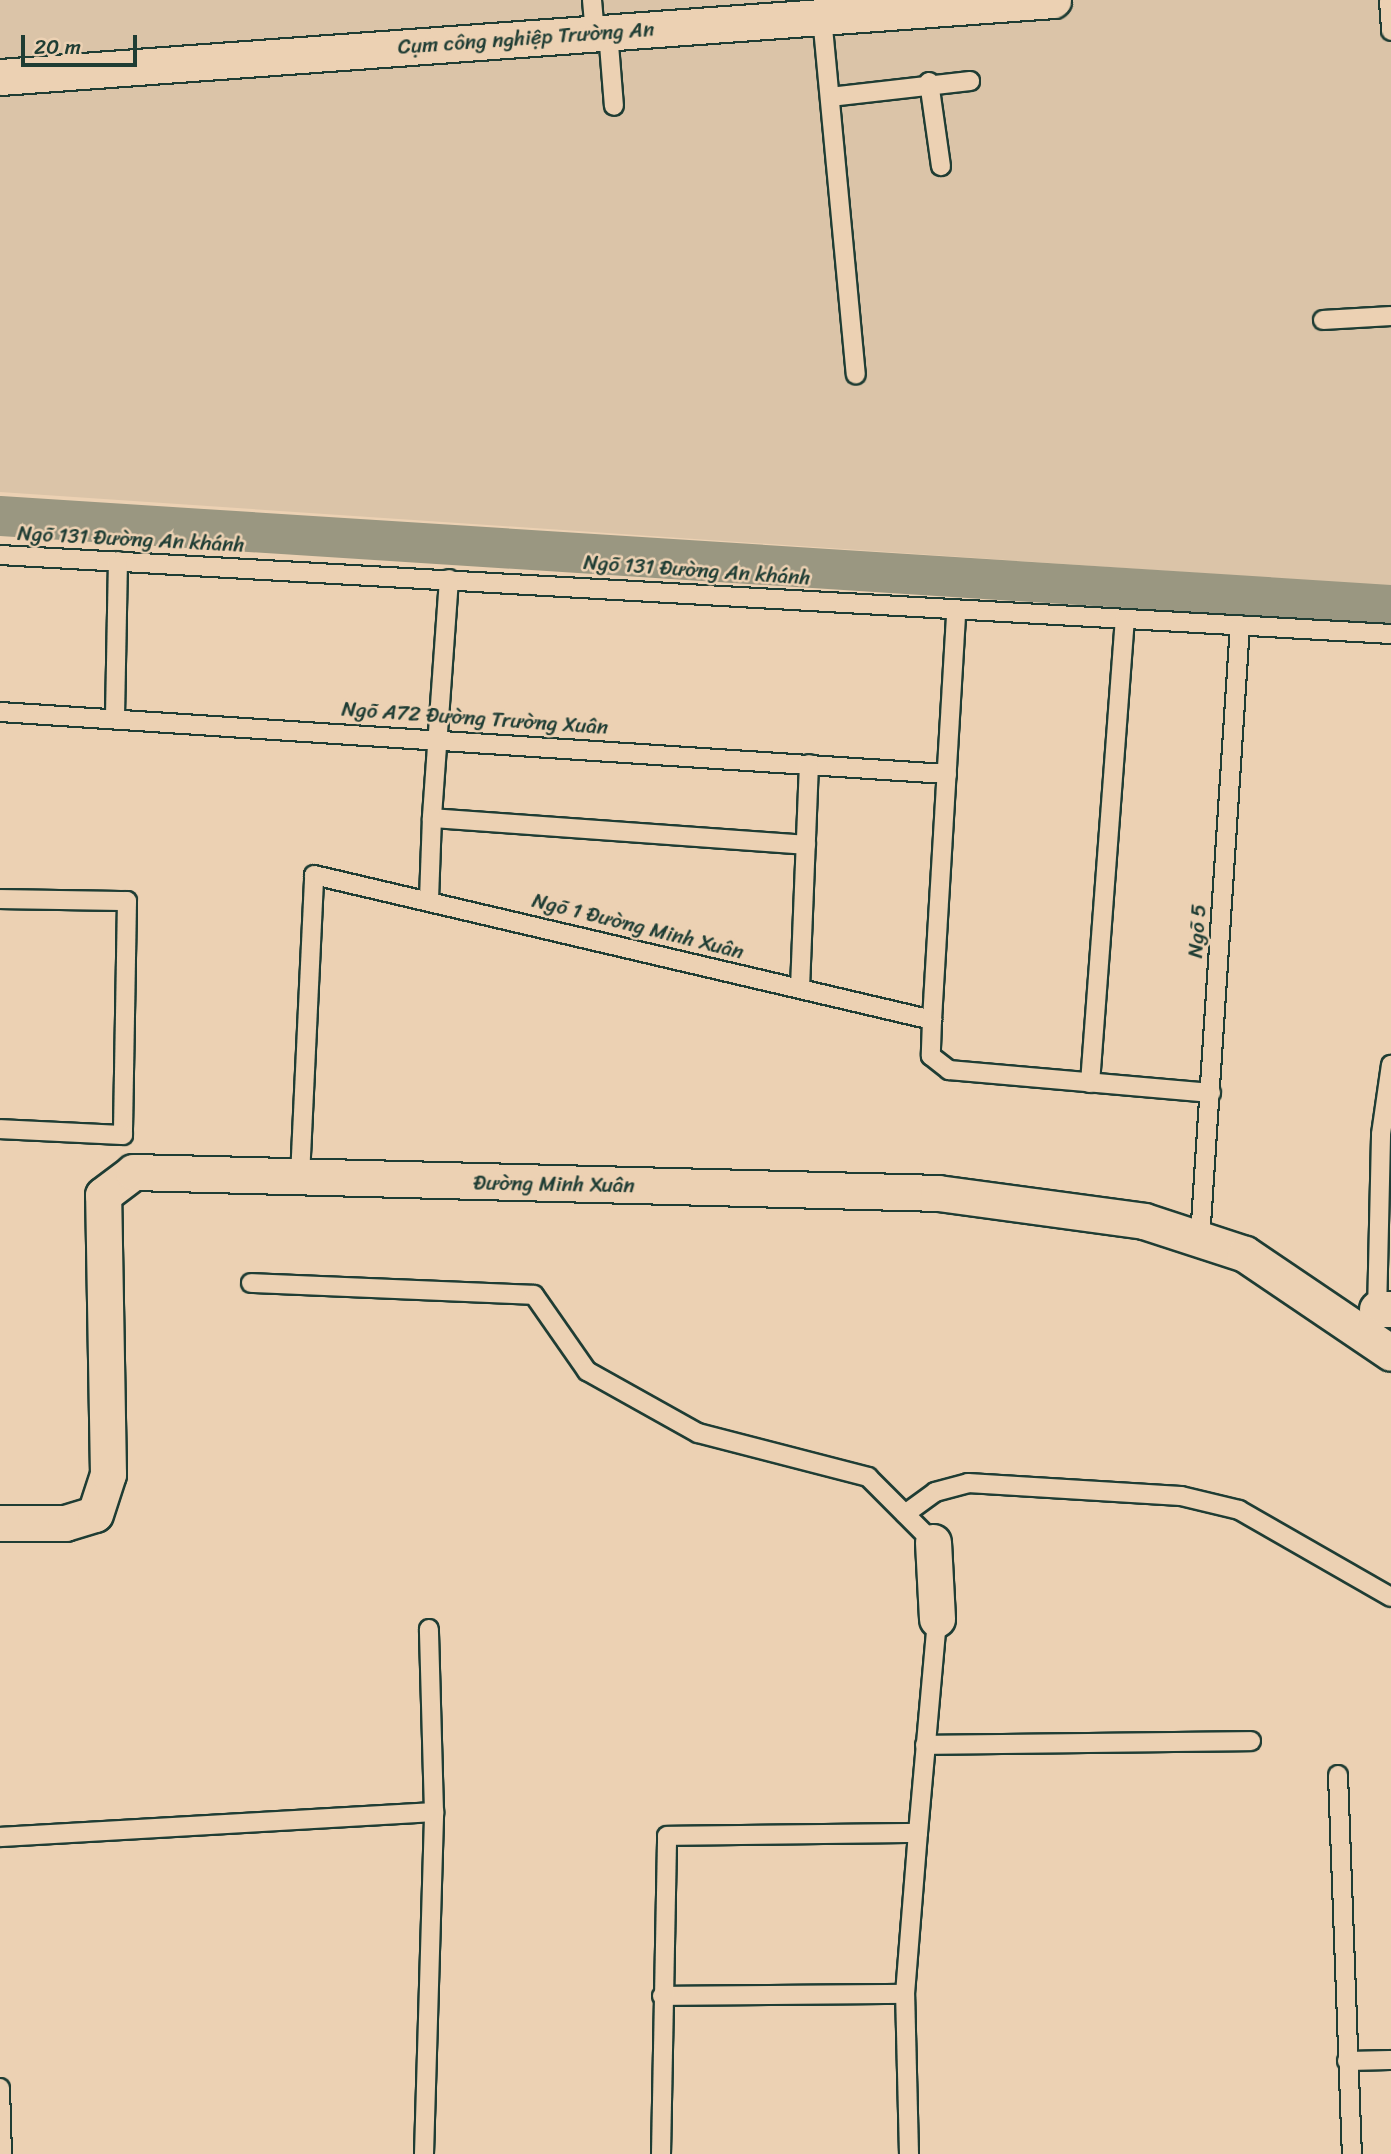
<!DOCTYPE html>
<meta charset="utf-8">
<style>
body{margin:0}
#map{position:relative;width:1391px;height:2154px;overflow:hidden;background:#ecd1b3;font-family:Sriracha,sans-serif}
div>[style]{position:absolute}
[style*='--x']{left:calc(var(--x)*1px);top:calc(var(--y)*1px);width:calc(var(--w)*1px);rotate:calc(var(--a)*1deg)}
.built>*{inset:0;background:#dbc4a8}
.canal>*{height:40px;margin:-20px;padding:0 20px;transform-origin:20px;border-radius:20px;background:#9a9781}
.roads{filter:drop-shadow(2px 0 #1f3d34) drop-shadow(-2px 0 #1f3d34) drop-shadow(0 2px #1f3d34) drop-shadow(0 -2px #1f3d34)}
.service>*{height:18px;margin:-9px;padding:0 9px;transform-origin:9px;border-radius:9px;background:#ecd1b3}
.minor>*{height:35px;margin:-17.5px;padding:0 17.5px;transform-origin:17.5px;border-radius:17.5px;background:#ecd1b3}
span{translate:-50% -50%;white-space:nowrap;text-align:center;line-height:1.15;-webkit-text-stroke:5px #ecd1b3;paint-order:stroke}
.street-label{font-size:21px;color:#1f3d34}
.scale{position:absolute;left:21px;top:35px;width:116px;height:32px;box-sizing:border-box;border:4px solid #1f3d34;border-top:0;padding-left:9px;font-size:21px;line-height:24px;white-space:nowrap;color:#1f3d34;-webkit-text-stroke:5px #ecd1b3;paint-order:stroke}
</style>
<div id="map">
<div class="built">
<div style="clip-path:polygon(0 0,1391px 0,1391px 586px,0 492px)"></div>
</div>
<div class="canal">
<div style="--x:0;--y:516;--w:1394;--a:3.66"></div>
</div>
<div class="roads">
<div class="service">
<div style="--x:592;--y:0;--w:34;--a:85"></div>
<div style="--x:1389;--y:0;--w:31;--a:86"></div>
<div style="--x:822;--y:17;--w:359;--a:84.6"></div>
<div style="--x:608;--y:32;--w:74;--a:85.4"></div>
<div style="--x:929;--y:82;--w:85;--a:81.9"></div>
<div style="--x:830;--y:97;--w:141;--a:-6.5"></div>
<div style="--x:1323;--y:320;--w:68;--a:-3.4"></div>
<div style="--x:0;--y:555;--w:1393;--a:3.25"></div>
<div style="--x:449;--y:579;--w:240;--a:94.1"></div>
<div style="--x:432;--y:818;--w:375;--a:4.1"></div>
<div style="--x:0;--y:712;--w:949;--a:3.75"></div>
<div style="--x:115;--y:716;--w:155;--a:-88.9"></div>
<div style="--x:0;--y:899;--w:127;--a:0.9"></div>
<div style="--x:127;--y:901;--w:234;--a:91"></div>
<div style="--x:123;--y:1135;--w:123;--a:-177.2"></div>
<div style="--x:429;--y:899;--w:81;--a:-87.9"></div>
<div style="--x:800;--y:988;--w:224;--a:-87.7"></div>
<div style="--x:932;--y:1020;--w:410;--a:-86.6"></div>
<div style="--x:1090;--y:1083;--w:464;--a:-85.7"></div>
<div style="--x:300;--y:1177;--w:302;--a:-87.3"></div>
<div style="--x:314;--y:875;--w:635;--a:13.2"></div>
<div style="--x:932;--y:1020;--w:36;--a:92"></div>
<div style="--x:931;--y:1056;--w:23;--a:38"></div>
<div style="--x:949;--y:1070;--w:263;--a:5"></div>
<div style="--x:1200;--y:1239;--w:615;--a:-86.27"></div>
<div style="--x:251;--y:1283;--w:283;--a:2.4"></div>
<div style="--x:534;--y:1295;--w:93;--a:55.1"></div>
<div style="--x:587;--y:1371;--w:127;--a:29.2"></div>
<div style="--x:698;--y:1433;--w:176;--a:14.5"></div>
<div style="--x:868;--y:1477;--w:92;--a:45"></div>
<div style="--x:1377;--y:1313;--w:179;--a:-88.7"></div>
<div style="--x:1381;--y:1134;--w:70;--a:-81.8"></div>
<div style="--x:905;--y:1514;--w:37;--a:-36"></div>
<div style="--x:935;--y:1492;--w:34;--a:-15"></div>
<div style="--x:968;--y:1483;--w:213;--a:3.5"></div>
<div style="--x:1181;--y:1496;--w:60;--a:13.6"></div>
<div style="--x:1239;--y:1510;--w:175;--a:29.8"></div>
<div style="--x:925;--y:1745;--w:326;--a:-0.7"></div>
<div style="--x:1338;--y:1775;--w:379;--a:87.9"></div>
<div style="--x:0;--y:1837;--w:435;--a:-3.3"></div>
<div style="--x:662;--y:1996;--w:243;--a:-0.5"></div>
<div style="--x:1347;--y:2061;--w:44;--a:-1.3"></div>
<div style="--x:0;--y:2088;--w:66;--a:88.3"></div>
<div style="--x:424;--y:2154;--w:342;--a:-88.3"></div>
<div style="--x:434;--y:1812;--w:183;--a:-91.6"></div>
<div style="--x:661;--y:2154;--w:318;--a:-88.9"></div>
<div style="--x:667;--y:1836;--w:251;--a:-0.7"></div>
<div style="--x:918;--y:1833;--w:215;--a:-84.9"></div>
<div style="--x:909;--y:2154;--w:160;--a:-91.4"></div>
<div style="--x:905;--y:1994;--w:162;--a:-85.4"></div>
</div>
<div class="minor">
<div style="--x:0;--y:77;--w:1056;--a:-4.18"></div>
<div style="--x:1377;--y:1309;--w:14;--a:0"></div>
<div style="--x:0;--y:1523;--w:65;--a:0"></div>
<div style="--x:65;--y:1523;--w:31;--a:-17"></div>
<div style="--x:95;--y:1514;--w:42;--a:-72"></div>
<div style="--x:108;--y:1474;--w:279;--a:-91"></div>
<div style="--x:103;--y:1195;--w:38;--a:-37"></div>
<div style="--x:133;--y:1172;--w:805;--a:1.49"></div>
<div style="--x:938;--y:1193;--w:208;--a:7.7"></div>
<div style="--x:1144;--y:1221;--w:106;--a:18.1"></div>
<div style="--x:1245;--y:1254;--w:176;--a:34.1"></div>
<div style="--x:933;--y:1542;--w:77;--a:87"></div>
</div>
</div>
<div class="street-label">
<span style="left:526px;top:38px;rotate:-4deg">Cụm công nghiệp Trường An</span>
<span style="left:131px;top:539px;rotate:3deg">Ngõ 131 Đường An khánh</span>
<span style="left:697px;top:570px;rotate:4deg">Ngõ 131 Đường An khánh</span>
<span style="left:475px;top:718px;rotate:4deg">Ngõ A72 Đường Trường Xuân</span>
<span style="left:638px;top:926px;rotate:14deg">Ngõ 1 Đường Minh Xuân</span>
<span style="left:1197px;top:931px;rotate:-86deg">Ngõ 5</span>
<span style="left:554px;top:1184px;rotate:1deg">Đường Minh Xuân</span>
</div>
<div class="scale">20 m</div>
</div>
